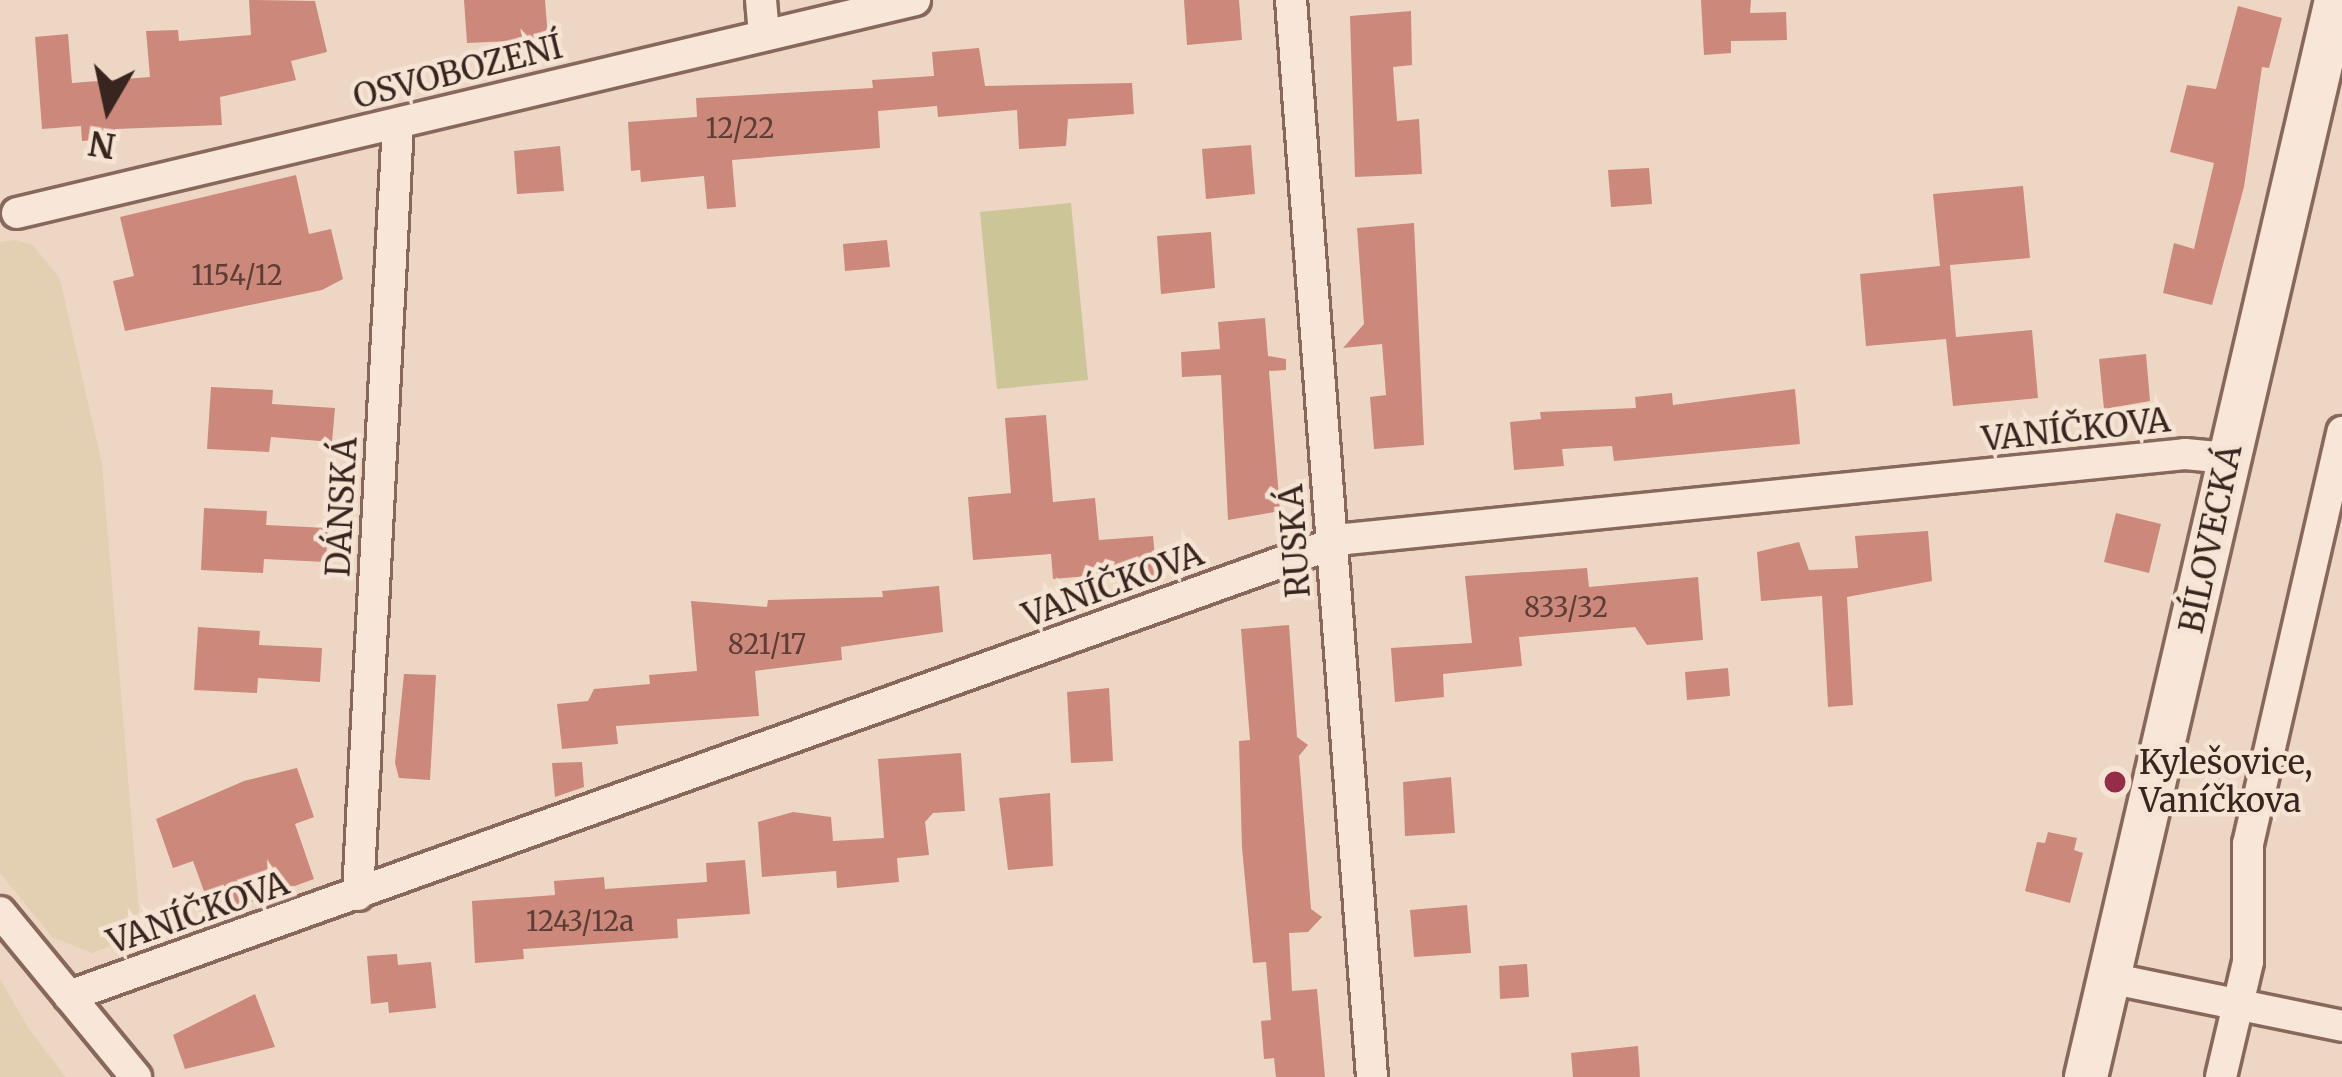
<!DOCTYPE html>
<meta charset="utf-8">
<style>
body{margin:0}
#map{position:relative;width:2342px;height:1077px;overflow:hidden;background:#edd7c4;font-family:Merriweather,serif}
div>[style]{position:absolute}
[style*='--x']{left:calc(var(--x)*1px);top:calc(var(--y)*1px);width:calc(var(--w)*1px);rotate:calc(var(--a)*1deg)}
.farmland>*{inset:0;background:#e3cfb2}
.green>*{inset:0;background:#cbc598}
.building>*{inset:0;background:#cb887b}
.roads{filter:drop-shadow(3px 0 #88685b) drop-shadow(-3px 0 #88685b) drop-shadow(0 3px #88685b) drop-shadow(0 -3px #88685b)}
.street>*{height:30px;margin:-15px;padding:0 15px;transform-origin:15px;border-radius:15px;background:#f8e6d8}
.secondary>*{height:42px;margin:-21px;padding:0 21px;transform-origin:21px;border-radius:21px;background:#f8e6d8}
.dots>*{width:33px;height:33px;translate:-50% -50%;box-sizing:border-box;border:6px solid #f5e3d4;border-radius:50%}
span{translate:-50% -50%;white-space:nowrap;text-align:center;line-height:1.15;-webkit-text-stroke:9px #f5e3d4;paint-order:stroke}
.number-label{font-size:27px;color:#5d3e36}
.number-label span{-webkit-text-stroke-width:0}
.street-label{font-size:33px;color:#38251f}
.poi-label{font-size:33px;color:#38251f}
.left{translate:0 -50%;text-align:left}
.north{position:absolute;left:48px;top:48px;width:120px;height:120px;-webkit-text-stroke:9px #f5e3d4;paint-order:stroke;rotate:189deg;font-size:33px;font-weight:700;line-height:48px;text-align:center;color:#38251f}
.north::after{content:'';display:block;margin:auto;width:42px;height:54px;background:#38251f;clip-path:polygon(50% 0,100% 100%,50% 72%,0 100%)}
</style>
<div id="map">
<div class="farmland">
<div style="clip-path:polygon(15px 240px,33px 245px,60px 279px,102px 464px,139px 910px,128px 939px,92px 953px,52px 937px,0 873px,0 242px)"></div>
<div style="clip-path:polygon(0 979px,29px 1029px,66px 1077px,0 1077px)"></div>
</div>
<div class="green">
<div style="clip-path:polygon(1071px 203px,1088px 380px,997px 389px,980px 212px)"></div>
</div>
<div class="building">
<div style="clip-path:polygon(249px 0,315px 1px,327px 52px,291px 61px,296px 80px,220px 97px,222px 125px,115px 129px,115px 138px,82px 141px,81px 126px,42px 129px,35px 37px,68px 34px,72px 83px,150px 77px,146px 31px,178px 30px,179px 41px,251px 35px)"></div>
<div style="clip-path:polygon(464px 0,545px 0,548px 39px,467px 43px)"></div>
<div style="clip-path:polygon(1184px 0,1239px 0,1242px 40px,1187px 45px)"></div>
<div style="clip-path:polygon(1701px 0,1751px 0,1750px 13px,1786px 12px,1787px 40px,1731px 41px,1731px 53px,1704px 55px)"></div>
<div style="clip-path:polygon(2238px 6px,2282px 18px,2269px 68px,2262px 67px,2244px 187px,2212px 305px,2163px 293px,2174px 243px,2194px 249px,2214px 163px,2170px 152px,2187px 85px,2216px 89px)"></div>
<div style="clip-path:polygon(1411px 11px,1412px 65px,1393px 67px,1397px 121px,1419px 119px,1422px 174px,1355px 177px,1350px 16px)"></div>
<div style="clip-path:polygon(979px 48px,985px 86px,1132px 83px,1134px 114px,1068px 119px,1066px 146px,1019px 149px,1017px 110px,938px 117px,937px 106px,878px 111px,880px 148px,732px 160px,736px 207px,707px 209px,704px 176px,641px 182px,640px 170px,631px 171px,628px 122px,697px 117px,696px 98px,873px 88px,872px 80px,934px 76px,932px 52px)"></div>
<div style="clip-path:polygon(1251px 145px,1255px 194px,1206px 199px,1202px 149px)"></div>
<div style="clip-path:polygon(560px 146px,564px 191px,517px 194px,514px 151px)"></div>
<div style="clip-path:polygon(1649px 168px,1652px 204px,1611px 207px,1608px 170px)"></div>
<div style="clip-path:polygon(296px 175px,309px 234px,331px 229px,343px 279px,322px 290px,125px 331px,113px 281px,134px 276px,120px 217px)"></div>
<div style="clip-path:polygon(2023px 186px,2030px 258px,1950px 265px,1956px 337px,2032px 330px,2038px 398px,1953px 406px,1946px 339px,1866px 346px,1860px 274px,1940px 266px,1933px 194px)"></div>
<div style="clip-path:polygon(1414px 223px,1424px 445px,1374px 449px,1370px 397px,1386px 395px,1382px 344px,1343px 348px,1364px 324px,1357px 228px)"></div>
<div style="clip-path:polygon(1211px 232px,1215px 288px,1161px 294px,1157px 236px)"></div>
<div style="clip-path:polygon(887px 240px,890px 267px,845px 271px,843px 244px)"></div>
<div style="clip-path:polygon(1265px 318px,1268px 356px,1286px 359px,1286px 370px,1269px 371px,1280px 511px,1228px 520px,1221px 375px,1182px 377px,1181px 352px,1220px 349px,1218px 322px)"></div>
<div style="clip-path:polygon(2146px 354px,2150px 401px,2104px 409px,2099px 359px)"></div>
<div style="clip-path:polygon(211px 387px,273px 390px,272px 404px,335px 408px,332px 442px,271px 437px,269px 452px,207px 449px)"></div>
<div style="clip-path:polygon(1795px 389px,1800px 444px,1614px 461px,1612px 446px,1562px 449px,1564px 466px,1514px 470px,1510px 422px,1541px 419px,1540px 412px,1636px 408px,1635px 397px,1672px 393px,1673px 405px)"></div>
<div style="clip-path:polygon(1046px 415px,1053px 502px,1095px 498px,1099px 540px,1153px 536px,1157px 581px,1123px 584px,1122px 573px,1053px 579px,1051px 554px,973px 560px,968px 497px,1011px 493px,1005px 418px)"></div>
<div style="clip-path:polygon(204px 508px,267px 511px,266px 525px,328px 528px,326px 562px,264px 559px,263px 573px,201px 570px)"></div>
<div style="clip-path:polygon(2116px 513px,2161px 524px,2149px 573px,2104px 562px)"></div>
<div style="clip-path:polygon(1928px 531px,1932px 581px,1847px 597px,1853px 705px,1828px 707px,1822px 596px,1761px 601px,1757px 552px,1799px 542px,1809px 570px,1858px 568px,1855px 536px)"></div>
<div style="clip-path:polygon(1587px 568px,1589px 587px,1698px 577px,1703px 640px,1647px 645px,1635px 627px,1519px 637px,1522px 666px,1443px 674px,1444px 697px,1395px 702px,1391px 648px,1472px 643px,1465px 576px)"></div>
<div style="clip-path:polygon(939px 586px,943px 632px,841px 647px,842px 660px,755px 671px,759px 716px,616px 726px,618px 744px,562px 749px,557px 704px,588px 701px,594px 689px,650px 684px,649px 675px,697px 671px,691px 601px,767px 607px,768px 600px,883px 597px,882px 591px)"></div>
<div style="clip-path:polygon(1289px 625px,1297px 737px,1308px 745px,1299px 756px,1311px 909px,1322px 917px,1308px 932px,1289px 933px,1292px 991px,1317px 989px,1325px 1077px,1276px 1077px,1274px 1058px,1264px 1059px,1261px 1021px,1271px 1020px,1266px 962px,1253px 963px,1242px 848px,1239px 741px,1250px 740px,1241px 629px)"></div>
<div style="clip-path:polygon(198px 627px,260px 631px,259px 645px,322px 648px,320px 682px,258px 678px,257px 693px,194px 690px)"></div>
<div style="clip-path:polygon(1728px 668px,1730px 696px,1687px 700px,1685px 672px)"></div>
<div style="clip-path:polygon(404px 674px,436px 675px,430px 780px,399px 778px,395px 763px)"></div>
<div style="clip-path:polygon(1109px 688px,1113px 761px,1071px 763px,1067px 692px)"></div>
<div style="clip-path:polygon(961px 753px,965px 811px,933px 813px,925px 822px,929px 855px,897px 858px,899px 882px,837px 888px,836px 871px,762px 877px,758px 822px,793px 812px,831px 817px,833px 841px,884px 838px,878px 759px)"></div>
<div style="clip-path:polygon(582px 762px,584px 787px,555px 797px,552px 763px)"></div>
<div style="clip-path:polygon(297px 768px,314px 817px,295px 824px,314px 879px,213px 916px,193px 861px,173px 868px,156px 819px,244px 781px)"></div>
<div style="clip-path:polygon(1451px 777px,1455px 833px,1405px 836px,1403px 782px)"></div>
<div style="clip-path:polygon(1050px 793px,1053px 866px,1008px 870px,999px 798px)"></div>
<div style="clip-path:polygon(2048px 832px,2077px 838px,2074px 850px,2083px 853px,2070px 903px,2025px 891px,2037px 842px,2045px 843px)"></div>
<div style="clip-path:polygon(745px 860px,750px 914px,677px 919px,678px 938px,523px 949px,524px 959px,475px 963px,472px 901px,555px 895px,554px 881px,604px 877px,605px 889px,707px 882px,706px 863px)"></div>
<div style="clip-path:polygon(1467px 905px,1471px 953px,1414px 957px,1410px 910px)"></div>
<div style="clip-path:polygon(397px 954px,398px 965px,431px 962px,436px 1008px,389px 1013px,388px 1002px,371px 1004px,367px 956px)"></div>
<div style="clip-path:polygon(1527px 964px,1529px 997px,1500px 999px,1499px 966px)"></div>
<div style="clip-path:polygon(255px 994px,275px 1047px,185px 1069px,173px 1035px)"></div>
<div style="clip-path:polygon(1638px 1046px,1640px 1077px,1573px 1077px,1571px 1053px)"></div>
</div>
<div class="roads">
<div class="street">
<div style="--x:761;--y:0;--w:34;--a:85"></div>
<div style="--x:1291;--y:0;--w:1080;--a:85.7"></div>
<div style="--x:17;--y:213;--w:923;--a:-13.34"></div>
<div style="--x:358;--y:895;--w:772;--a:-87.03"></div>
<div style="--x:0;--y:912;--w:214;--a:50.5"></div>
<div style="--x:2109;--y:978;--w:238;--a:11.6"></div>
<div style="--x:69;--y:996;--w:1356;--a:-19.69"></div>
<div style="--x:1346;--y:539;--w:843;--a:-5.78"></div>
<div style="--x:2185;--y:454;--w:43;--a:5.3"></div>
<div style="--x:2221;--y:1077;--w:118;--a:-76.8"></div>
<div style="--x:2248;--y:962;--w:118;--a:-90"></div>
<div style="--x:2248;--y:844;--w:423;--a:-77.1"></div>
</div>
<div class="secondary">
<div style="--x:2086;--y:1077;--w:1106;--a:-76.93"></div>
</div>
</div>
<div class="dots">
<div style="left:2115px;top:782px;background:#962c47"></div>
</div>
<div class="number-label">
<span style="left:740px;top:129px">12/22</span>
<span style="left:237px;top:276px">1154/12</span>
<span style="left:1566px;top:608px">833/32</span>
<span style="left:767px;top:645px">821/17</span>
<span style="left:580px;top:922px">1243/12a</span>
</div>
<div class="street-label">
<span style="left:458px;top:72px;rotate:-14deg">OSVOBOZENÍ</span>
<span style="left:2076px;top:430px;rotate:-6deg">VANÍČKOVA</span>
<span style="left:342px;top:507px;rotate:-87deg">DÁNSKÁ</span>
<span style="left:2211px;top:539px;rotate:-78deg">BÍLOVECKÁ</span>
<span style="left:1295px;top:541px;rotate:-94deg">RUSKÁ</span>
<span style="left:1113px;top:585px;rotate:-20deg">VANÍČKOVA</span>
<span style="left:198px;top:913px;rotate:-19deg">VANÍČKOVA</span>
</div>
<div class="poi-label">
<span class="left" style="left:2139px;top:782px">Kylešovice,<br>Vaníčkova</span>
</div>
<div class="north">N</div>
</div>
